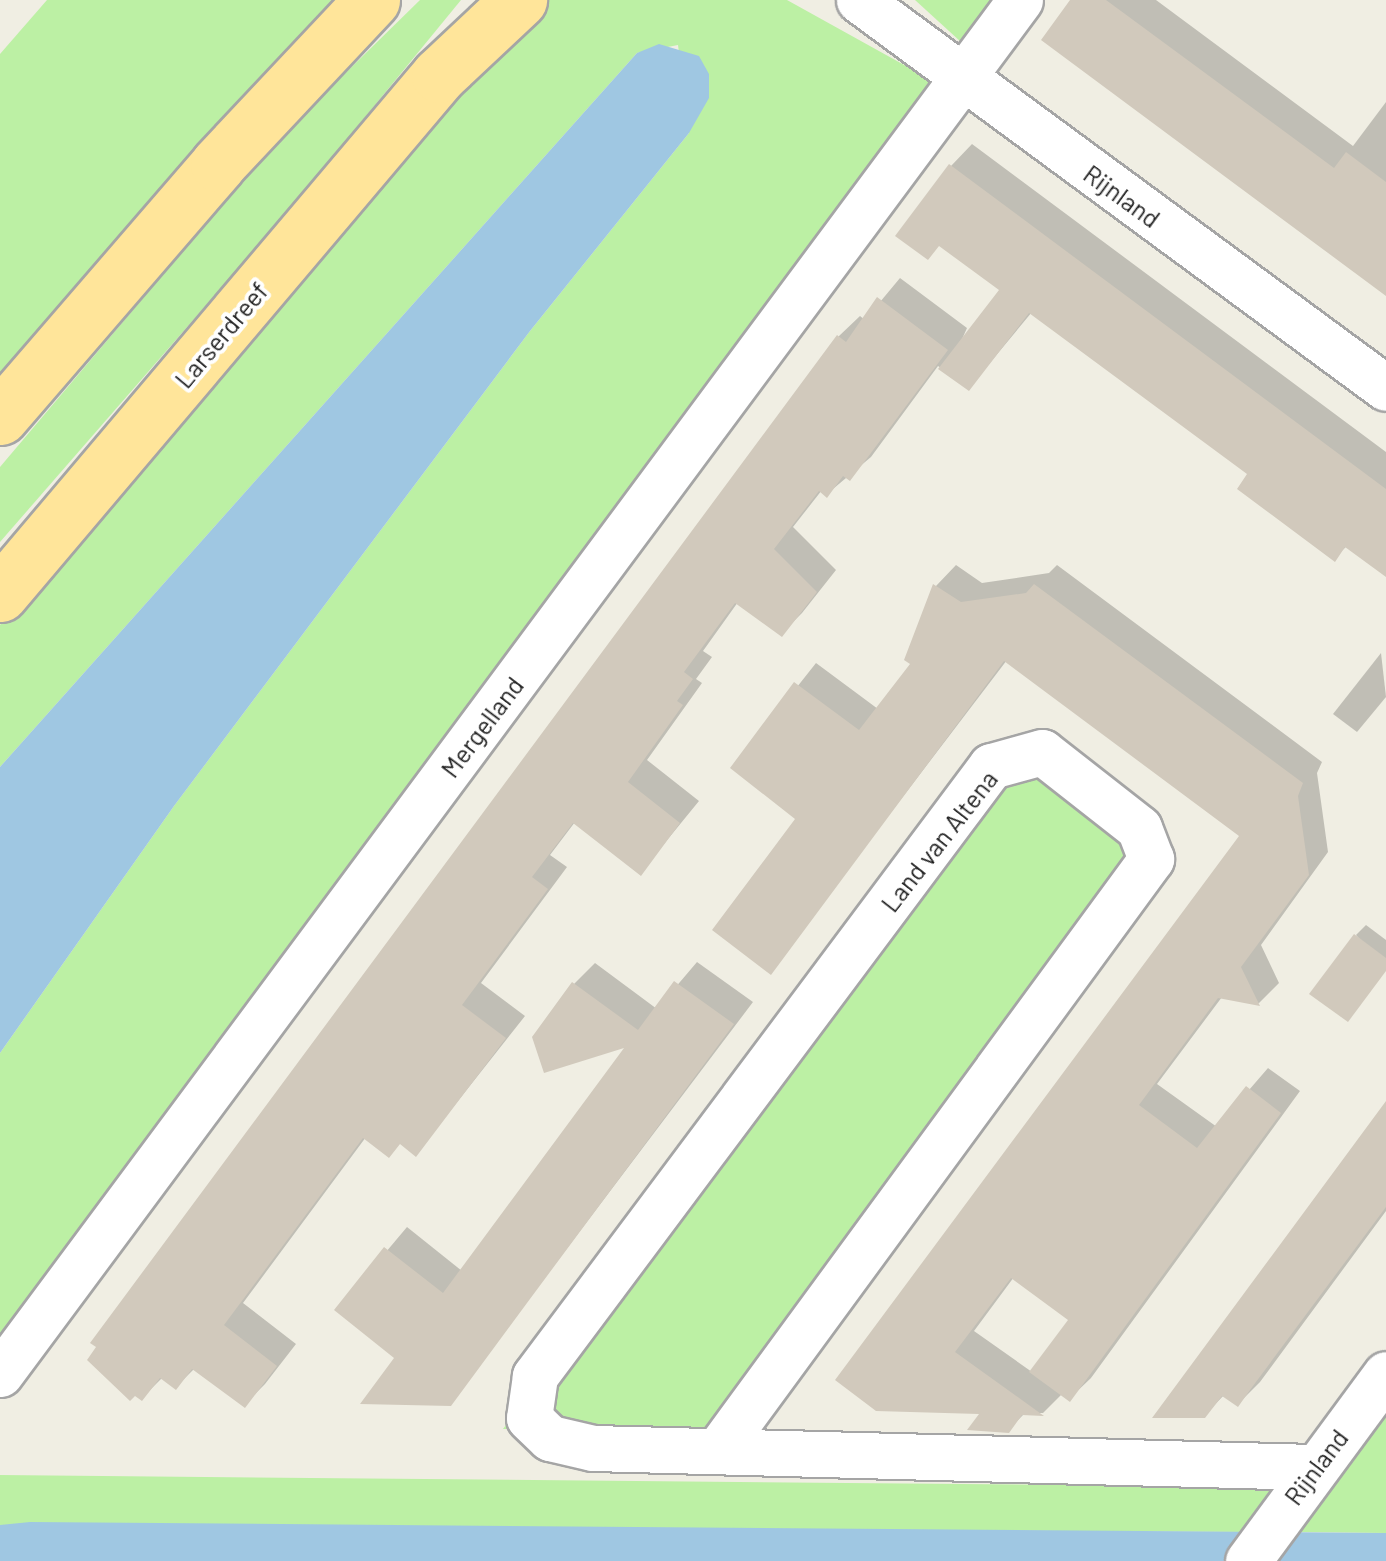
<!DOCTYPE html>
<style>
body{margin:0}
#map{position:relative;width:1386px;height:1561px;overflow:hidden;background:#f0eee3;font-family:Barlow,sans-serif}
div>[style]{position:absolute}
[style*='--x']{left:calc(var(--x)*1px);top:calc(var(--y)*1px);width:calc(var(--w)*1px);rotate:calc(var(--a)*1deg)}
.grass>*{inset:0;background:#bcf0a4}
.water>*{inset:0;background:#9fc7e2}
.shadow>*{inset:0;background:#0003}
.building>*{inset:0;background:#d1c9bc}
.roads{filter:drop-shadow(2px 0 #a5a5a5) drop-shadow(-2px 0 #a5a5a5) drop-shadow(0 2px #a5a5a5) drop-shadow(0 -2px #a5a5a5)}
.minor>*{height:45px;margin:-22.5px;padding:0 22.5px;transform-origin:22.5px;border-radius:22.5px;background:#fff}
.major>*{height:55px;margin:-27.5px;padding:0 27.5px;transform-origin:27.5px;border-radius:27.5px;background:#ffe59a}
span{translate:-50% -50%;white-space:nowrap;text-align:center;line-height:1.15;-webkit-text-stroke:8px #fff;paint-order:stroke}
.street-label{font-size:25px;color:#1e1e1e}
</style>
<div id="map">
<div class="grass">
<div style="clip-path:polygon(47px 0,334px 0,0 380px,0 54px)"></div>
<div style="clip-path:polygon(420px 0,461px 0,289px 210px,0 542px,0 467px,276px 141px)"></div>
<div style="clip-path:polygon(541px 0,787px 0,933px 81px,0 1350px,0 1053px,174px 806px,530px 331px,689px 133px,678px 45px,637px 53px,0 767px,0 625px)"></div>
<div style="clip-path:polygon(915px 0,991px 0,961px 42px)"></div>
<div style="clip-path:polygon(1009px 755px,1130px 844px,1133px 862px,710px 1430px,503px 1429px)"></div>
<div style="clip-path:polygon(1386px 1414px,1386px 1533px,1299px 1532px,1350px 1462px)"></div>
<div style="clip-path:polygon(0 1475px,1278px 1487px,1245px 1532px,0 1525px)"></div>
</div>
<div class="water">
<div style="clip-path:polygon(659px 44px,699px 56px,709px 74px,709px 98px,689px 133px,530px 331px,174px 806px,0 1053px,0 767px,637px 53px)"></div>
<div style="clip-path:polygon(30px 1522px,1386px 1533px,1386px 1561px,0 1561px,0 1525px)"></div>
</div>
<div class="shadow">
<div style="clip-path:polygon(1074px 0,1156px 0,1353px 146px,1386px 102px,1386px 293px)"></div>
<div style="clip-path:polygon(972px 144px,1386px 452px,1386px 575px,1347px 546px,1334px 558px,1250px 474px,1032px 312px,969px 388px,938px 366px,871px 457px,827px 494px,822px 490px,793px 527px,836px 570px,802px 613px,781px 634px,738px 602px,703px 651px,712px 657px,696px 679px,702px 683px,647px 760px,699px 801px,641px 872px,575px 822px,550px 855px,567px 867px,481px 983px,525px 1016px,416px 1154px,401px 1142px,366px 1137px,243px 1303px,296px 1344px,265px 1384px,244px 1405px,195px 1368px,176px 1387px,163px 1377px,142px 1398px,94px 1342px,839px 336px,860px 316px,865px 320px,900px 278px,967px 328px,959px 346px,1002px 290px,951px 166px)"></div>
<div style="clip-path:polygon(evenodd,956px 565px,982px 583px,1049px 573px,1057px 565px,1322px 762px,1317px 773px,1328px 852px,1261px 945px,1279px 983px,1259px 1003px,1222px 997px,1157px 1084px,1217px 1127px,1268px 1068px,1300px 1091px,1091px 1378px,1070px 1398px,1063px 1393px,1043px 1413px,1025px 1413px,1008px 1430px,984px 1411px,877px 1408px,1242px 835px,1007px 660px,770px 971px,799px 818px,733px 768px,816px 663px,878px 709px,913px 664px,936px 586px,956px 565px,1014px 1277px,1071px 1319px,1032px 1372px,974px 1331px,1014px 1277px)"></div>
<div style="clip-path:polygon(1381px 653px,1386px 697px,1357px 732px,1333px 714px)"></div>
<div style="clip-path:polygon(1366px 925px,1386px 940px,1386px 970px,1356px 935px)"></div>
<div style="clip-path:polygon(697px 962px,753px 1002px,450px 1403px,338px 1309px,407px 1227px,462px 1271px,630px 1044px,574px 984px,595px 963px,657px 1009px)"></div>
<div style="clip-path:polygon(1386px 1106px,1386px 1211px,1260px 1382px,1238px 1404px,1225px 1394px,1204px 1416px)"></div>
</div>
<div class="building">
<div style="clip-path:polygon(1070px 0,1106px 0,1334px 168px,1346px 152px,1386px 182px,1386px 296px,1041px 40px)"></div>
<div style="clip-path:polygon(949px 164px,1386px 489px,1386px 577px,1345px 547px,1335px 562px,1237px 489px,1247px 474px,1029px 313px,969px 391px,938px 369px,999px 290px,939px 246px,928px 260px,895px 236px)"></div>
<div style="clip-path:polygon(877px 297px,948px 350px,850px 481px,843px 476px,827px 498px,819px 491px,774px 549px,817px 592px,782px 637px,735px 603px,684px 672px,693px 679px,677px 701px,683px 705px,628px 782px,680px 823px,641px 876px,573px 823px,532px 877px,548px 889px,462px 1005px,506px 1038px,416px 1157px,400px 1144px,389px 1158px,363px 1138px,224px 1325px,277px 1366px,245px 1408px,192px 1369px,176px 1390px,160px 1378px,142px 1401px,135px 1396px,130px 1401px,87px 1360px,96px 1347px,90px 1343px,837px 335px,846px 342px)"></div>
<div style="clip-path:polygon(933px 584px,961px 602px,1026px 593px,1034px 584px,1303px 783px,1298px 796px,1309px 875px,1241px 967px,1260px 1006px,1218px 998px,1139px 1105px,1197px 1148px,1246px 1086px,1281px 1113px,1070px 1402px,1029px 1372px,1068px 1320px,1011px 1278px,955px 1352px,1044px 1416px,1022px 1415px,1009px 1433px,967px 1430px,979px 1414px,876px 1411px,835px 1380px,1239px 836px,1004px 661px,771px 975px,712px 930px,795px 819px,730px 768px,794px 682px,859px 730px,910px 664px,904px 660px)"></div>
<div style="clip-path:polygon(1354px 934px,1386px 958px,1386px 971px,1348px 1022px,1309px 994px)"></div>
<div style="clip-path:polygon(674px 981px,734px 1024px,527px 1303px,451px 1406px,360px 1404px,394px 1358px,334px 1310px,384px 1247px,443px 1293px,624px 1048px,544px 1073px,532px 1037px,572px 982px,638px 1030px)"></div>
<div style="clip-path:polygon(1386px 1101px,1386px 1207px,1250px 1390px,1238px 1407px,1222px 1396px,1205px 1418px,1152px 1418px)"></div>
</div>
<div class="roads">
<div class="minor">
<div style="--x:859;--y:0;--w:654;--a:36.36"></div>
<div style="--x:0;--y:1374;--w:1711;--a:-53.41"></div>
<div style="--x:718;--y:1450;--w:733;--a:-53.77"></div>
<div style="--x:1151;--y:859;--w:33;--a:-111"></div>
<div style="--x:1139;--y:828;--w:123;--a:-141.9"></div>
<div style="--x:1042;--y:752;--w:53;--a:164.6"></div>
<div style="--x:991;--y:766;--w:762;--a:126.78"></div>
<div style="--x:535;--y:1376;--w:42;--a:98.1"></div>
<div style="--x:529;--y:1418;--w:29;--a:44"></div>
<div style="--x:550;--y:1438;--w:44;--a:13.1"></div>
<div style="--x:593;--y:1448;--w:722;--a:1.51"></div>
<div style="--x:1248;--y:1561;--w:232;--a:-53.6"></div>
</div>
<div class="major">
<div style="--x:0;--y:417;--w:334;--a:-49.2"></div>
<div style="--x:218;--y:164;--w:225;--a:-46.8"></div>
<div style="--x:0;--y:594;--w:680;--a:-49.77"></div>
<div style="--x:439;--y:75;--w:110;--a:-43.2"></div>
</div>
</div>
<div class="street-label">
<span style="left:1122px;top:196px;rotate:36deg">Rijnland</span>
<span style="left:221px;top:335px;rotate:-50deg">Larserdreef</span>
<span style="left:482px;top:727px;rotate:-53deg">Mergelland</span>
<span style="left:939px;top:841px;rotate:-52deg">Land van Altena</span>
<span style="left:1316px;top:1467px;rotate:-53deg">Rijnland</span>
</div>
</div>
